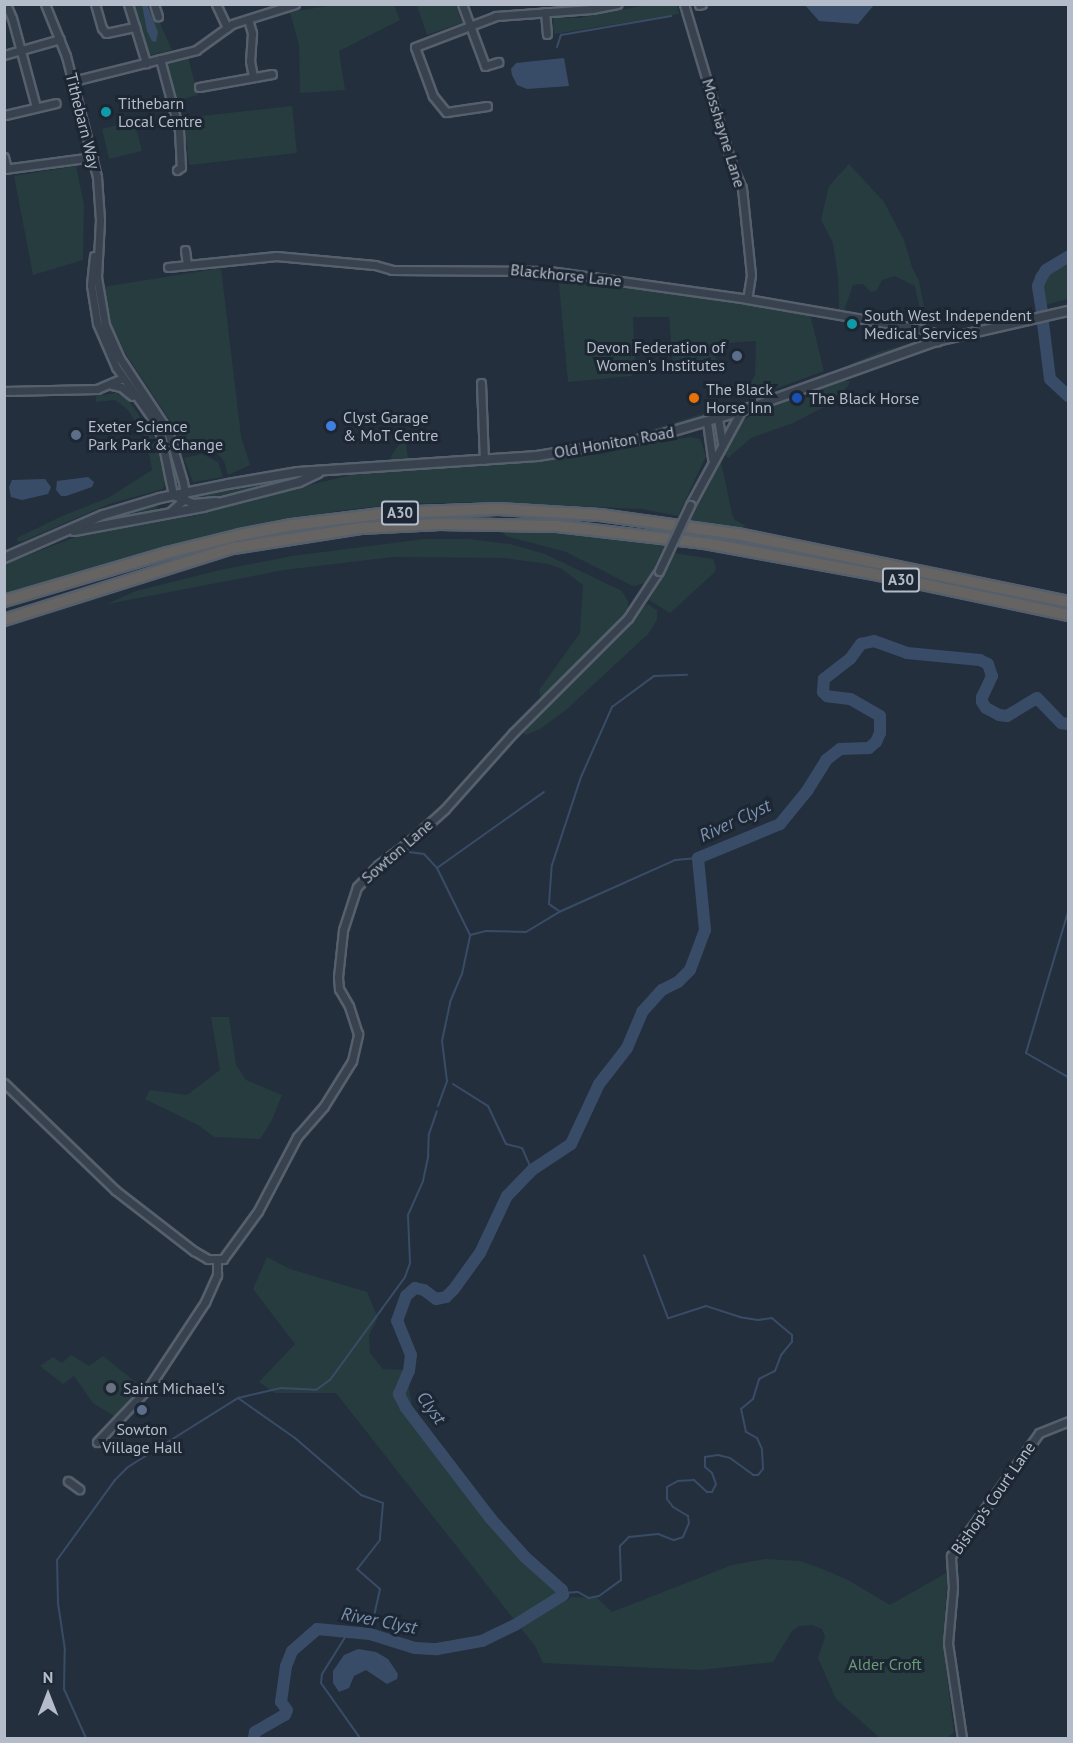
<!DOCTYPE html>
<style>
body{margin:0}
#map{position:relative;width:1073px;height:1743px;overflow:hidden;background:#242f3e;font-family:"PT Sans",sans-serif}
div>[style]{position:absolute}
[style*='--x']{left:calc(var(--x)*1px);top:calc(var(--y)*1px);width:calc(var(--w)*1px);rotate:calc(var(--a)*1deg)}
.green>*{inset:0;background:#263c3f}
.water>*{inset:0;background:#394c67}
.stream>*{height:2px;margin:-1px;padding:0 1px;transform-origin:1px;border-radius:1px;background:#394c67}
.river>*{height:12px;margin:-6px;padding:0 6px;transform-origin:6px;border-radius:6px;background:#394c67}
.roads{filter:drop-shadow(2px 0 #565f6c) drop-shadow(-2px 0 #565f6c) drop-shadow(0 2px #565f6c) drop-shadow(0 -2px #565f6c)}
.minor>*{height:7px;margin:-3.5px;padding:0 3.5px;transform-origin:3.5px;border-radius:3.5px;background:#38414e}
.tertiary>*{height:8px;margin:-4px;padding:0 4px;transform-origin:4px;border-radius:4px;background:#38414e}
.trunk>*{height:10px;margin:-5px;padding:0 5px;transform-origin:5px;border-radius:5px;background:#656462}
.bridges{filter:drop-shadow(2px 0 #565f6c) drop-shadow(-2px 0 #565f6c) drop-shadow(0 2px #565f6c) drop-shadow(0 -2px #565f6c)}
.minor-bridge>*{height:7px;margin:-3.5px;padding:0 3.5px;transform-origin:3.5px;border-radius:3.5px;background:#38414e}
.dots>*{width:16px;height:16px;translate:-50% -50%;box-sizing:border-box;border:3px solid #1d2633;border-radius:50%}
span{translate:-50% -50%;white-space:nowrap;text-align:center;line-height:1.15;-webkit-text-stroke:6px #1d2633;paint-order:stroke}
.shield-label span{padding:2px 4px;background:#1d2633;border:2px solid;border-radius:4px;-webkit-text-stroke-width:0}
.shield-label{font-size:15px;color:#b4bcc9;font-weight:700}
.poi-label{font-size:16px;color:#b4bcc9}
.left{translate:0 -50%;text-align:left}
.right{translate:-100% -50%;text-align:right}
.street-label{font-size:16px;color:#b4bcc9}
.park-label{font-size:16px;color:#6b9a76}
.water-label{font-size:18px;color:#7c92b1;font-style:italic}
.frame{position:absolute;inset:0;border:6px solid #b4bcc9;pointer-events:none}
.north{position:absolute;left:18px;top:1665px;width:60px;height:60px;-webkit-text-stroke:4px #1d2633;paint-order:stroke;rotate:0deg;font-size:16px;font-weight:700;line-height:24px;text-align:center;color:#b4bcc9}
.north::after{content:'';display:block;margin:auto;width:21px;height:27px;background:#b4bcc9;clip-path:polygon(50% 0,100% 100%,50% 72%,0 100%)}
</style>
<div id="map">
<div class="green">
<div style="clip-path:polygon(130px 5px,152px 5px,172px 50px,147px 56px)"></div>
<div style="clip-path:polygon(334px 5px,394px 5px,400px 20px,339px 51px,345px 90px,300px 93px,299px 45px,290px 12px)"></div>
<div style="clip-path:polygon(417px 5px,456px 5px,462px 23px,427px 35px)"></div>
<div style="clip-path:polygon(647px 5px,677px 5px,679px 14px,554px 34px,553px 17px,579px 18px)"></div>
<div style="clip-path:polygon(188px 57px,198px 95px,175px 101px,164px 63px)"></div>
<div style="clip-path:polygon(292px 106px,297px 153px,189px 165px,184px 118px)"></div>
<div style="clip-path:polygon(134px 121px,142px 151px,109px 159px,102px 129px)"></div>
<div style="clip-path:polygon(849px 164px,884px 202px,904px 240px,912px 267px,919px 281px,927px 323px,923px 323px,915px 286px,895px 276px,882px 280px,877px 290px,871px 292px,863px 284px,853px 285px,844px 311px,839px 311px,838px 276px,833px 243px,821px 220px,829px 186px)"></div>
<div style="clip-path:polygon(76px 166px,84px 205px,83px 260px,33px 275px,14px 176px)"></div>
<div style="clip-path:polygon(1068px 264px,1068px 299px,1045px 305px,1042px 288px,1048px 273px)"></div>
<div style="clip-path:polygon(221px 268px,241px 436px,250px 465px,228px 475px,224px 461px,217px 453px,200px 449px,182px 453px,170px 421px,124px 351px,111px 324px,103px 287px)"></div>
<div style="clip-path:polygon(558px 274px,810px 314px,824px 371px,752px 397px,749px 386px,755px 375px,756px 341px,714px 344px,716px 360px,673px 366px,669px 317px,633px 317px,635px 363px,632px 376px,568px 382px)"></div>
<div style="clip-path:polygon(923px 340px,842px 369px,842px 368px,878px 352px)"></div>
<div style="clip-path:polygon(843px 381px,850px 381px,848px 386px,828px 405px,793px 423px,751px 438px,728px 458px,725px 454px,742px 422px,751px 415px,789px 400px,806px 398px,810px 393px)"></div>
<div style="clip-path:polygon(116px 393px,127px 398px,159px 445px,165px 482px,163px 489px,109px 504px,21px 542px,17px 541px,17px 538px,62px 516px,108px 498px,152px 470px,146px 437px,127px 409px,115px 400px,96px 402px,96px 396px)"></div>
<div style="clip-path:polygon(733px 406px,694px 420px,643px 432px,731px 405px)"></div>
<div style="clip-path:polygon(404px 428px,408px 459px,392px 459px,391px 456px,401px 442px)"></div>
<div style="clip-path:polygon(690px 437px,700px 439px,706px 456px,678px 516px,642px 509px,481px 502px,400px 504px,338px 511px,220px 533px,5px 595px,5px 564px,78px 536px,203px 514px,203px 511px,351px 475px,601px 454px,624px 448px,553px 457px)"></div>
<div style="clip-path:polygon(202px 454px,218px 462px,223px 477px,193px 482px,184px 458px)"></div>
<div style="clip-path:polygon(721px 461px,732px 514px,735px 520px,746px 526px,741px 528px,689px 521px)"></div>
<div style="clip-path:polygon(287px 477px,290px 481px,286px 482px,200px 500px,191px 498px)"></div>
<div style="clip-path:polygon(159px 503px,153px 514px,105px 519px,136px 509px)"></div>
<div style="clip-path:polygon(504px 530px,577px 533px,666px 543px,649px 578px,645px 583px,633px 586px,566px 552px,506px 536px,503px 533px)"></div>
<div style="clip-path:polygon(424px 539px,468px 539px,510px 544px,545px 554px,622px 591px,628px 601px,628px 610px,541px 699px,539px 690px,580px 633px,583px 585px,562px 569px,548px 564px,504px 558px,393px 557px,284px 570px,107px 604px,136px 591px,220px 570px,292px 556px)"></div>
<div style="clip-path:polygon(674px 553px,713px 559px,716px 567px,715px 572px,670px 613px,649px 600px)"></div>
<div style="clip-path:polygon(647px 604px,657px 610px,657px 620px,648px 634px,566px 710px,540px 729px,526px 735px,523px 733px)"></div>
<div style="clip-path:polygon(211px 1017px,229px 1017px,236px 1065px,246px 1080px,282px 1095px,271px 1122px,260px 1139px,214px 1137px,198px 1125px,145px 1099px,150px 1090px,187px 1095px,220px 1070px)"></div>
<div style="clip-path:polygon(267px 1257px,290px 1269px,367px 1292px,378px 1318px,369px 1335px,370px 1353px,383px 1369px,405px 1370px,413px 1409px,536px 1572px,566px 1601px,572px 1597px,597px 1598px,612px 1612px,732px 1565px,765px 1559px,800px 1561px,825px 1570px,848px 1580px,890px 1605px,948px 1572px,943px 1644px,954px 1732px,947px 1738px,880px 1738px,836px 1699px,818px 1658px,825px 1637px,822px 1629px,812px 1625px,799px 1626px,792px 1631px,773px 1662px,701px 1670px,543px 1663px,535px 1646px,336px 1393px,275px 1393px,259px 1382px,295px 1344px,253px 1289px)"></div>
<div style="clip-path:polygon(71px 1355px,89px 1366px,103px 1356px,142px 1387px,114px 1416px,93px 1403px,74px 1376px,63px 1384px,40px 1366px,53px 1357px,62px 1363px)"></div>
</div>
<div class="water">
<div style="clip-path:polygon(142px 5px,147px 5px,158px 32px,156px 42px,152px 41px,147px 31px)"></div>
<div style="clip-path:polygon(805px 5px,874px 5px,858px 24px,819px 21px)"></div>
<div style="clip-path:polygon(564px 58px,569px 86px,527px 89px,517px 85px,512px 75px,511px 69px,516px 63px)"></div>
<div style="clip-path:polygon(88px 477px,94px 482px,92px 487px,66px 496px,61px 496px,56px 490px,57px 481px)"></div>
<div style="clip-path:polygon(45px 479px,51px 487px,48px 494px,22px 500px,11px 497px,9px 487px,12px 480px)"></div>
<div style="clip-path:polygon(358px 1649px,376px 1652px,388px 1659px,398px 1674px,397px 1679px,387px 1684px,366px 1670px,354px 1676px,349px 1688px,339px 1692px,333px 1683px,333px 1671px,344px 1655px)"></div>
</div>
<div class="stream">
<div style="--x:557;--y:47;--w:13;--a:-72"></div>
<div style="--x:561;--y:35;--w:112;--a:-9.8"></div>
<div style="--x:409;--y:852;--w:15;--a:8"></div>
<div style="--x:424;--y:854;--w:19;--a:47"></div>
<div style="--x:437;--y:868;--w:75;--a:63.8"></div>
<div style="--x:437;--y:868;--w:131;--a:-35.4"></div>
<div style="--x:559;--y:911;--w:12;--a:-145"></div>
<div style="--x:549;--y:904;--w:39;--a:-86"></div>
<div style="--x:552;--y:865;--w:93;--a:-71.8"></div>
<div style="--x:581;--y:777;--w:77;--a:-66.1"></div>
<div style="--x:612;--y:707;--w:52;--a:-36.4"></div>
<div style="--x:654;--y:676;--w:33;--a:-2"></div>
<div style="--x:1068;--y:912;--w:147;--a:106.6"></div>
<div style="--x:1026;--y:1053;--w:48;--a:29.7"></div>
<div style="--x:453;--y:1084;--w:41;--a:32.2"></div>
<div style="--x:488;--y:1106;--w:42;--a:64.7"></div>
<div style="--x:506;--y:1144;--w:16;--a:14"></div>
<div style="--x:522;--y:1148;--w:24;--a:66"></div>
<div style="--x:438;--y:1106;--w:27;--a:-70"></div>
<div style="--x:447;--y:1081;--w:40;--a:-97.1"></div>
<div style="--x:442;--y:1041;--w:40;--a:-78"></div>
<div style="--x:450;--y:1002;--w:30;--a:-67"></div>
<div style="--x:462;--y:974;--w:40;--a:-78"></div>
<div style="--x:470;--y:935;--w:16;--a:-14"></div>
<div style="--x:486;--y:931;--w:40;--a:1.4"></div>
<div style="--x:526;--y:932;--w:39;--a:-31"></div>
<div style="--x:559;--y:912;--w:127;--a:-24.1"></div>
<div style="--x:675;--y:860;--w:23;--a:-5"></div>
<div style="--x:238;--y:1398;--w:70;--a:35.1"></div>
<div style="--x:295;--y:1438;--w:87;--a:40.8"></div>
<div style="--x:361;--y:1495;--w:23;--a:20"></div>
<div style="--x:383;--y:1503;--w:37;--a:95"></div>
<div style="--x:380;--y:1540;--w:37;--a:128"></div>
<div style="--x:357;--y:1569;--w:30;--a:41"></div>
<div style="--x:380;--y:1589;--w:46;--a:102.5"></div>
<div style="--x:564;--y:1593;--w:14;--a:-4"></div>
<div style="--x:578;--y:1592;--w:13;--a:29"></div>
<div style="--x:589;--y:1598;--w:10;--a:-11"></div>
<div style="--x:599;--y:1596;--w:27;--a:-36"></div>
<div style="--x:621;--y:1580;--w:34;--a:-92"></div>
<div style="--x:620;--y:1546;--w:13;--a:-45"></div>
<div style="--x:629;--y:1537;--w:29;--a:-6"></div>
<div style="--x:658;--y:1534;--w:17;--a:21"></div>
<div style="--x:674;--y:1540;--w:9;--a:-18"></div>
<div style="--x:683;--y:1537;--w:15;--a:-67"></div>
<div style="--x:689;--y:1523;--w:7;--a:-98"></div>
<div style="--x:688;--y:1516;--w:17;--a:-149"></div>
<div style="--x:673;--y:1507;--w:10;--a:-127"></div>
<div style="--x:667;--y:1499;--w:12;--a:-90"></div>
<div style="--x:667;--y:1487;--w:13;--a:-29"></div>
<div style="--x:678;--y:1481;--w:16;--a:-4"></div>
<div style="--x:694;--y:1480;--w:18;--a:43"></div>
<div style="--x:707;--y:1492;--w:5;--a:0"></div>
<div style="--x:712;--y:1492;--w:9;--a:-63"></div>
<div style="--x:716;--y:1484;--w:12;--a:-110"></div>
<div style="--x:712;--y:1473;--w:9;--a:-139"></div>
<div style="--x:705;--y:1467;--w:10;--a:-90"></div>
<div style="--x:705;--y:1457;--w:13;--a:-9"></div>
<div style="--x:718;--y:1455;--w:12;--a:14"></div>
<div style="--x:730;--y:1458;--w:29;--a:36"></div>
<div style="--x:753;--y:1475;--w:5;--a:0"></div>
<div style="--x:758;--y:1475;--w:8;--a:-50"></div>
<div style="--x:763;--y:1469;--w:20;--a:-93"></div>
<div style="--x:762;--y:1449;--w:12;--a:-114"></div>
<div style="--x:757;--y:1438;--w:13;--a:-151"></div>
<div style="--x:746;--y:1432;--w:24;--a:-102"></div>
<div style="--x:741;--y:1409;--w:16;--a:-40"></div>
<div style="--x:753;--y:1399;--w:21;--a:-73"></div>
<div style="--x:759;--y:1379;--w:18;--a:-27"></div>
<div style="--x:775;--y:1371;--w:17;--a:-69"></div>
<div style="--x:781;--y:1355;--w:17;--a:-50"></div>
<div style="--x:792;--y:1342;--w:7;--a:-90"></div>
<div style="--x:792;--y:1335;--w:26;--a:-140"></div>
<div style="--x:772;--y:1318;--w:14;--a:172"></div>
<div style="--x:758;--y:1320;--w:18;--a:-171"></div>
<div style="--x:740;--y:1317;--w:36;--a:-162"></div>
<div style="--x:706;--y:1306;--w:40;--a:162"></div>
<div style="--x:668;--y:1318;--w:67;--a:-110.9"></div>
<div style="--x:349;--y:1631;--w:51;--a:122.1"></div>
<div style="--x:322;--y:1674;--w:9;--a:96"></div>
<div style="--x:321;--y:1683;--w:67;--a:54.7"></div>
<div style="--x:86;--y:1738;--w:54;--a:-114.2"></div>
<div style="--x:64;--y:1689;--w:39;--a:-89"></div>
<div style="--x:65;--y:1650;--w:48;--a:-98.5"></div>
<div style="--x:58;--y:1603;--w:43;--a:-91.3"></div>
<div style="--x:57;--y:1560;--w:99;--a:-54.1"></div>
<div style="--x:115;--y:1480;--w:18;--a:-45"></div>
<div style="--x:128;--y:1467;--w:130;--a:-32.1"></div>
<div style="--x:238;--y:1398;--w:44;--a:-13.1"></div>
<div style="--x:281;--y:1388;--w:35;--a:3"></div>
<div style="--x:316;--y:1390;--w:17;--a:-36"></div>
<div style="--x:330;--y:1380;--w:127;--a:-53.9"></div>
<div style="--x:405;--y:1277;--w:15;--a:-70"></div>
<div style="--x:410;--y:1263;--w:48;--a:-92.4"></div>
<div style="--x:408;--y:1215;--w:37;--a:-66"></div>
<div style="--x:423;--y:1181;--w:25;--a:-78"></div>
<div style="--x:428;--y:1157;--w:23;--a:-88"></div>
<div style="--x:429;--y:1134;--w:24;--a:-71"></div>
</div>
<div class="river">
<div style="--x:1042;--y:312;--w:26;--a:-99"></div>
<div style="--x:1038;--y:286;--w:9;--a:-69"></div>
<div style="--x:1041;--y:278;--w:9;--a:-58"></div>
<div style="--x:1046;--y:270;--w:26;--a:-31"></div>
<div style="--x:1043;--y:323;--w:56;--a:82.9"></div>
<div style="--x:1050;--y:379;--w:25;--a:43"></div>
<div style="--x:254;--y:1738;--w:6;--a:-81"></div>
<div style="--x:255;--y:1732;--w:34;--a:-30"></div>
<div style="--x:285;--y:1715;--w:5;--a:-68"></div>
<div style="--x:287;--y:1710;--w:10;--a:-127"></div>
<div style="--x:281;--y:1702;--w:36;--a:-82"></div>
<div style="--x:286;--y:1666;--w:16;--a:-68"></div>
<div style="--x:292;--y:1651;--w:33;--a:-41"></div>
<div style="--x:317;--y:1629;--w:53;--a:5.4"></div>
<div style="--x:370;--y:1634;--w:47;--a:17.3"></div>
<div style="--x:415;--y:1648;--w:22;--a:3"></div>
<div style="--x:437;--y:1649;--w:46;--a:-10.1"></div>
<div style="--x:482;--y:1641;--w:37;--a:-26"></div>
<div style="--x:515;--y:1625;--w:57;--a:-32"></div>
<div style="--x:563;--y:1595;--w:5;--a:-101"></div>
<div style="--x:562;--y:1590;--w:50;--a:-138.3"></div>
<div style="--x:525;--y:1557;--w:51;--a:-131.8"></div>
<div style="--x:491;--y:1519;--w:140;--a:-127.4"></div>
<div style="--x:406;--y:1408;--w:16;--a:-117"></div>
<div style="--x:399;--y:1394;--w:25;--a:-67"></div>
<div style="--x:409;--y:1371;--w:16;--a:-83"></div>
<div style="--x:411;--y:1355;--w:37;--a:-112"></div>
<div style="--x:397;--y:1321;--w:27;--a:-70"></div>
<div style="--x:406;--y:1296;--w:12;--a:-42"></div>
<div style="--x:415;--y:1288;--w:9;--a:13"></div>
<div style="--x:424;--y:1290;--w:15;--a:37"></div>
<div style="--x:436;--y:1299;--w:10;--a:-11"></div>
<div style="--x:446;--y:1297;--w:11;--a:-45"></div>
<div style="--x:454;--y:1289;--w:44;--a:-54.2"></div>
<div style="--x:480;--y:1253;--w:63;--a:-64.7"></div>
<div style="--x:507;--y:1196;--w:36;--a:-46"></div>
<div style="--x:532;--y:1170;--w:47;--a:-33.7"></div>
<div style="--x:571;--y:1144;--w:66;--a:-65"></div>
<div style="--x:599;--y:1084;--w:46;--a:-52.1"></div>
<div style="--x:627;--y:1048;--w:39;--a:-67"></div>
<div style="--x:642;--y:1012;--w:30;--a:-48"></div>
<div style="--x:662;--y:990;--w:18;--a:-27"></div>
<div style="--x:678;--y:982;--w:17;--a:-45"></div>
<div style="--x:690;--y:970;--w:43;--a:-69.4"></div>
<div style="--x:705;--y:930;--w:72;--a:-95.6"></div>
<div style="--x:698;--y:858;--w:89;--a:-22.5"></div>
<div style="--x:780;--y:824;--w:43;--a:-50.7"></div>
<div style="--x:807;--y:791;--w:36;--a:-58"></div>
<div style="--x:826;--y:760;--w:18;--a:-38"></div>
<div style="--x:840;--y:749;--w:29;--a:-2"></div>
<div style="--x:869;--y:748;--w:9;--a:-41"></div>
<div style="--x:876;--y:742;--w:10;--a:-66"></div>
<div style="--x:880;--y:733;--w:17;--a:-90"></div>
<div style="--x:880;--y:716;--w:34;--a:-150"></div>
<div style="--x:850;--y:699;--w:23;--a:-173"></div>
<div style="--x:827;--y:696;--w:6;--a:-135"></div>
<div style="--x:823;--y:692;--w:13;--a:-86"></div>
<div style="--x:824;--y:679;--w:33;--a:-38"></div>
<div style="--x:850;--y:659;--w:19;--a:-54"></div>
<div style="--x:861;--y:644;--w:13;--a:-13"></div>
<div style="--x:874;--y:641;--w:35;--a:20"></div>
<div style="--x:907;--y:653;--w:73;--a:5.5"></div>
<div style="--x:980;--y:660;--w:9;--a:27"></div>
<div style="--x:988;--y:664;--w:13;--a:72"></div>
<div style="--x:992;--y:676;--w:23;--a:115"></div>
<div style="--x:982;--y:697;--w:5;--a:90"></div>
<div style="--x:982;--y:702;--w:7;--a:56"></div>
<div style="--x:986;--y:708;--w:15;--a:28"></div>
<div style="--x:999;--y:715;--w:8;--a:7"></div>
<div style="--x:1007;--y:716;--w:35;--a:-31"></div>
<div style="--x:1037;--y:698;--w:35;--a:46"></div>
<div style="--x:1061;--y:723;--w:7;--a:8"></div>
</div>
<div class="roads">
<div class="minor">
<div style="--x:6;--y:4;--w:15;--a:67"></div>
<div style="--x:12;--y:18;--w:92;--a:74.9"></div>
<div style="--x:45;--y:4;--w:56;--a:68"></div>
<div style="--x:66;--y:56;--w:125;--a:75.6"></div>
<div style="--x:97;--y:177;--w:43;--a:86"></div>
<div style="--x:100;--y:220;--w:57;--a:93"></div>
<div style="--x:97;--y:277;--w:49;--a:80.5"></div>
<div style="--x:105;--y:325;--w:35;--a:66"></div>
<div style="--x:119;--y:357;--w:89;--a:56.5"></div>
<div style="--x:168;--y:431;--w:53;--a:73.6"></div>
<div style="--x:183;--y:482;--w:11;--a:80"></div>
<div style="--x:185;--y:493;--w:9;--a:111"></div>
<div style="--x:182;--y:501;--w:16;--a:137"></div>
<div style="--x:95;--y:4;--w:25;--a:74"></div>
<div style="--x:102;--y:28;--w:6;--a:51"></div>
<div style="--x:106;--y:33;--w:30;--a:-12"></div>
<div style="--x:128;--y:4;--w:62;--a:73"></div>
<div style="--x:154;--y:4;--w:13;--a:72"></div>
<div style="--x:216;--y:4;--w:26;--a:65"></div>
<div style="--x:462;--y:4;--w:66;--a:69.6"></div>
<div style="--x:485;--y:66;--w:14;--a:-17"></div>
<div style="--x:684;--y:4;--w:168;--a:73.4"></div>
<div style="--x:732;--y:165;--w:25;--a:67"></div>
<div style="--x:742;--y:188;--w:87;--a:84.1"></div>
<div style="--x:751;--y:275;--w:24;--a:99"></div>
<div style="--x:699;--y:5;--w:3;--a:-18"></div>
<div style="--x:545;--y:12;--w:22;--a:85"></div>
<div style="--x:248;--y:19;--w:15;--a:74"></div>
<div style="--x:252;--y:33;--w:28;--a:94"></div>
<div style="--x:250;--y:61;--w:16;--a:79"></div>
<div style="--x:4;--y:55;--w:58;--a:-15.9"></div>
<div style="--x:160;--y:59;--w:73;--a:75"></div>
<div style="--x:179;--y:130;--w:37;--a:87"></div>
<div style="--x:181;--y:167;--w:5;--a:143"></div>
<div style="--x:73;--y:81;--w:127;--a:-14.1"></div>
<div style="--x:196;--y:50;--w:44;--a:-35.8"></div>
<div style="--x:232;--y:24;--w:66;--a:-17.6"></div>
<div style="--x:199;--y:87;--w:74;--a:-10.1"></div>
<div style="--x:487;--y:106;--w:41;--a:171.7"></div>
<div style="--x:446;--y:112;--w:21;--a:-129"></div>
<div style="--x:433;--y:96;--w:52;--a:-110.2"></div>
<div style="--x:415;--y:47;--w:87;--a:-20.9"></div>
<div style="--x:496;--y:16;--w:96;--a:-4.2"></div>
<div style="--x:592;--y:9;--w:26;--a:-11"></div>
<div style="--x:5;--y:115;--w:52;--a:-13.2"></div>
<div style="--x:4;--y:157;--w:12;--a:76"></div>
<div style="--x:4;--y:169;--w:90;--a:-7.7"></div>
<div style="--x:185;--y:250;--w:14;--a:82"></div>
<div style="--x:94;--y:256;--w:29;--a:96"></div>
<div style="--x:91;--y:285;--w:38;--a:81"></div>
<div style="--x:97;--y:323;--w:48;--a:66.6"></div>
<div style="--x:116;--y:367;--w:59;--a:54.7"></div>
<div style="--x:150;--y:415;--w:24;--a:62"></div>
<div style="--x:161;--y:436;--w:60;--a:78.5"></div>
<div style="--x:173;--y:495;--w:22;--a:22"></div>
<div style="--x:193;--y:503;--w:23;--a:-5"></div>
<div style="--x:168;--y:267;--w:109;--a:-5.8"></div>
<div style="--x:276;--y:256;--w:99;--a:5.2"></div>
<div style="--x:375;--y:265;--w:18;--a:16"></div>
<div style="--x:392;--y:270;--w:157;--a:0.4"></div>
<div style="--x:549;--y:271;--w:200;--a:8"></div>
<div style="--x:747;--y:299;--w:177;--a:9.8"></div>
<div style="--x:921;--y:329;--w:14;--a:17"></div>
<div style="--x:934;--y:333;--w:9;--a:69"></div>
<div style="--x:481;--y:383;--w:77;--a:87.8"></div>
<div style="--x:112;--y:385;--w:9;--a:13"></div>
<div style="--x:121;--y:387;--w:14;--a:39"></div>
<div style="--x:4;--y:391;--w:93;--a:-1.2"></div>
<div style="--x:97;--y:389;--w:28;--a:-23"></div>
<div style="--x:718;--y:418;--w:24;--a:81"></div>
<div style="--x:707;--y:422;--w:37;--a:82"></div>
<div style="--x:690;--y:505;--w:107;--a:-61.5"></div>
<div style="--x:4;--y:1083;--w:154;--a:43.9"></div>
<div style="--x:115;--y:1190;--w:100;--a:37.7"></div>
<div style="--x:194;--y:1251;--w:16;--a:30"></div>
<div style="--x:208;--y:1259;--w:15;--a:0"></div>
<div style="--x:223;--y:1259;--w:59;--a:-53.9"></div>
<div style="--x:258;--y:1211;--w:84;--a:-62.2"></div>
<div style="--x:297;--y:1137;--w:41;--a:-48.9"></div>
<div style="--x:324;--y:1106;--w:53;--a:-58.1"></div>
<div style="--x:352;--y:1061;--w:28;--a:-77"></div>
<div style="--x:358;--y:1034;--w:29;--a:-108"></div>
<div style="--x:349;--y:1006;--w:20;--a:-120"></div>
<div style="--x:339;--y:989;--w:12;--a:-95"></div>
<div style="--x:338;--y:977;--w:47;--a:-83.9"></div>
<div style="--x:343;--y:930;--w:45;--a:-72"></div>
<div style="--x:357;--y:887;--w:30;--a:-46"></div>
<div style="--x:378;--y:865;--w:35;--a:-37"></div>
<div style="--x:406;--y:844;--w:52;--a:-41.9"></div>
<div style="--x:445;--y:809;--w:102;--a:-48.2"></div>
<div style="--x:513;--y:733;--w:163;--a:-45"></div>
<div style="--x:628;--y:618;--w:56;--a:-56.6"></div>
<div style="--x:97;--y:1442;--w:76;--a:-46.6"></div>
<div style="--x:149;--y:1387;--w:102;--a:-56.6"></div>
<div style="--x:205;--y:1302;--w:30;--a:-66"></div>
<div style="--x:217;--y:1275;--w:15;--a:-90"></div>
<div style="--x:68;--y:1481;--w:14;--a:36"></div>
<div style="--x:962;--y:1738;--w:96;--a:-98.4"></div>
<div style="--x:948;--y:1643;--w:56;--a:-84.9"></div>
<div style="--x:953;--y:1587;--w:31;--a:-94"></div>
<div style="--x:951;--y:1556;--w:151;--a:-54.4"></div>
<div style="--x:1039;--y:1433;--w:31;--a:-22"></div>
</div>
<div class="tertiary">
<div style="--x:74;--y:531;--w:131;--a:-10.5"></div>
<div style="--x:203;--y:507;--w:99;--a:-14.6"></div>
<div style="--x:299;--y:482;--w:21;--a:-25"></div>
<div style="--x:4;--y:558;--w:108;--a:-23.5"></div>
<div style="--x:103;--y:515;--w:59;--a:-16.6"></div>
<div style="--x:160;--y:498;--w:69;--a:-11.6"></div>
<div style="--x:228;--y:484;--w:71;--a:-9.7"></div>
<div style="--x:298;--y:472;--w:240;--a:-3.8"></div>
<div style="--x:537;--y:456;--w:114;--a:-9.1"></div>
<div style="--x:650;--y:438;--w:95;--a:-16.5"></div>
<div style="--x:741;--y:411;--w:208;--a:-19.7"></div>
<div style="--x:937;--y:341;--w:134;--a:-12.9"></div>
</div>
<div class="trunk">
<div style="--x:4;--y:601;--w:170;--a:-16.4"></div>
<div style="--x:167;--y:553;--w:75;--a:-13.9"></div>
<div style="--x:240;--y:535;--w:53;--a:-10.9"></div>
<div style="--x:292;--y:525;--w:98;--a:-7.1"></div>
<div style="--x:389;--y:513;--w:109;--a:-2.1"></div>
<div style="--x:498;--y:509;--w:102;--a:3.4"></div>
<div style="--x:600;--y:515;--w:138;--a:7.9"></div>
<div style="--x:737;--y:534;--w:338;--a:11.6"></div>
<div style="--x:4;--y:620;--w:240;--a:-17.5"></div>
<div style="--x:233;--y:548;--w:129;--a:-8.9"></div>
<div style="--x:360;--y:528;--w:80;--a:-2.9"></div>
<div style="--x:440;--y:524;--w:117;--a:1"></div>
<div style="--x:557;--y:526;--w:149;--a:6.6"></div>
<div style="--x:705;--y:543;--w:178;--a:10.4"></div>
<div style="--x:880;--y:575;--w:192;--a:12"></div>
</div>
</div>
<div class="bridges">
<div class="minor-bridge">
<div style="--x:659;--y:571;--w:73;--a:-64.8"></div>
</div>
</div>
<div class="dots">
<div style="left:106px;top:112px;background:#0f9aa8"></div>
<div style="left:852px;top:324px;background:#0f9aa8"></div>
<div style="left:737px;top:356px;background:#5c6f8a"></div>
<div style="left:694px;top:398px;background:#e8710a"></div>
<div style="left:797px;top:398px;background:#1a4fb4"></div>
<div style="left:331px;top:426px;background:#3f7fe0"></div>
<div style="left:76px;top:435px;background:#5c6f8a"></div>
<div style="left:111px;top:1388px;background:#6b7280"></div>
<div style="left:142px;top:1410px;background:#5c6f8a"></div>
</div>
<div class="shield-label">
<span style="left:400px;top:513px">A30</span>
<span style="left:901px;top:580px">A30</span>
</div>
<div class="poi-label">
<span class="left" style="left:118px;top:112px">Tithebarn<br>Local Centre</span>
<span class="left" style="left:864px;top:324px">South West Independent<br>Medical Services</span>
<span class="right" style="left:725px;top:356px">Devon Federation of<br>Women's Institutes</span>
<span class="left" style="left:706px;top:398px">The Black<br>Horse Inn</span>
<span class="left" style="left:809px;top:398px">The Black Horse</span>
<span class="left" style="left:343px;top:426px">Clyst Garage<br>&amp; MoT Centre</span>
<span class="left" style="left:88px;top:435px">Exeter Science<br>Park Park &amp; Change</span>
<span class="left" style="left:123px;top:1388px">Saint Michael's</span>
<span style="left:142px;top:1438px">Sowton<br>Village Hall</span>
</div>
<div class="street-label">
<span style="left:83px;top:121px;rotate:76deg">Tithebarn Way</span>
<span style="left:724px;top:133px;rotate:73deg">Mosshayne Lane</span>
<span style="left:566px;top:275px;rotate:6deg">Blackhorse Lane</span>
<span style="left:614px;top:442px;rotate:-10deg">Old Honiton Road</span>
<span style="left:397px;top:851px;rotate:-41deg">Sowton Lane</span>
<span style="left:993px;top:1498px;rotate:-55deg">Bishop's Court Lane</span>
</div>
<div class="park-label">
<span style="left:885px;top:1664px">Alder Croft</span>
</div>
<div class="water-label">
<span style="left:735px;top:821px;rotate:-25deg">River Clyst</span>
<span style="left:431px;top:1408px;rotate:54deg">Clyst</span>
<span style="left:379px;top:1621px;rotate:11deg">River Clyst</span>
</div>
<div class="frame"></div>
<div class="north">N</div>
</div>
